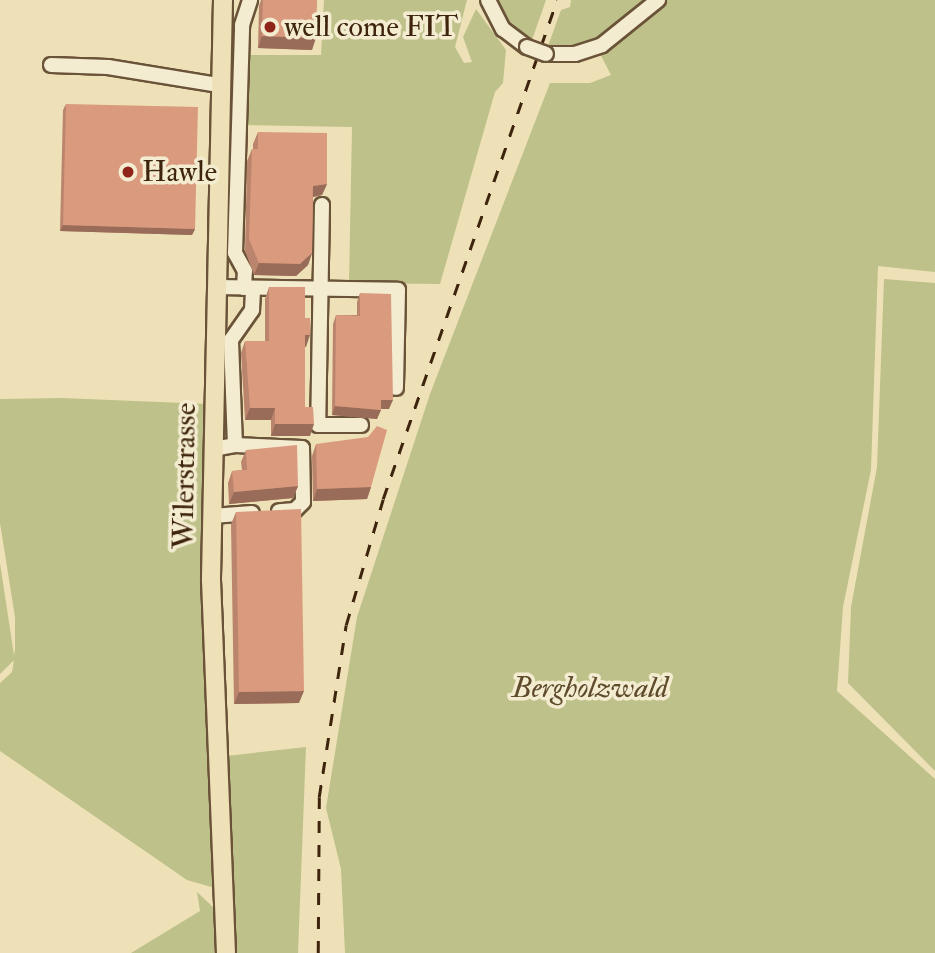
<!DOCTYPE html>
<style>
body{margin:0}
#map{position:relative;width:935px;height:953px;overflow:hidden;background:#eee1b7;font-family:"IM FELL Double Pica",serif}
div>[style]{position:absolute}
[style*='--x']{left:calc(var(--x)*1px);top:calc(var(--y)*1px);width:calc(var(--w)*1px);rotate:calc(var(--a)*1deg)}
.green>*{inset:0;background:#bec18a}
.roads{filter:drop-shadow(2px 0 #6a5338) drop-shadow(-2px 0 #6a5338) drop-shadow(0 2px #6a5338) drop-shadow(0 -2px #6a5338)}
.minor>*{height:14px;margin:-7px;padding:0 7px;transform-origin:7px;border-radius:7px;background:#f4ecd0}
.major>*{height:18px;margin:-9px;padding:0 9px;transform-origin:9px;border-radius:9px;background:#eee1b7}
.rail>*{height:2.5px;margin-top:-1.25px;transform-origin:0;background:repeating-linear-gradient(90deg,#3e240d 0 12px,transparent 0 24px)}
.bridges{filter:drop-shadow(2px 0 #6a5338) drop-shadow(-2px 0 #6a5338) drop-shadow(0 2px #6a5338) drop-shadow(0 -2px #6a5338)}
.minor-bridge>*{height:14px;margin:-7px;padding:0 7px;transform-origin:7px;border-radius:7px;background:#f4ecd0}
.wall>*{inset:0;background:#bb846c}
.shaded-wall>*{inset:0;background:#986c58}
.building>*{inset:0;background:#d99a7e}
.dots>*{width:19px;height:19px;translate:-50% -50%;box-sizing:border-box;border:4px solid #f4ecd0;border-radius:50%}
span{translate:-50% -50%;white-space:nowrap;text-align:center;line-height:1.15;-webkit-text-stroke:7px #f4ecd0;paint-order:stroke}
.poi-label{font-size:30px;color:#3e240d}
.left{translate:0 -50%;text-align:left}
.street-label{font-size:30px;color:#3e240d}
.park-label{font-size:30px;color:#5e4b2c;font-style:italic}
</style>
<div id="map">
<div class="green">
<div style="clip-path:polygon(324px 0,467px 0,455px 47px,464px 63px,472px 62px,463px 37px,476px 9px,506px 50px,503px 83px,495px 92px,440px 284px,349px 283px,352px 127px,244px 125px,249px 55px,321px 55px)"></div>
<div style="clip-path:polygon(495px 0,546px 0,532px 40px,521px 37px,506px 21px)"></div>
<div style="clip-path:polygon(571px 0,935px 0,935px 272px,878px 266px,871px 470px,843px 607px,837px 691px,935px 779px,935px 953px,345px 953px,341px 869px,326px 808px,357px 617px,430px 394px,550px 83px,590px 83px,611px 75px,595px 44px,548px 46px,561px 10px,570px 7px)"></div>
<div style="clip-path:polygon(884px 279px,935px 283px,935px 771px,848px 683px,851px 607px,877px 467px)"></div>
<div style="clip-path:polygon(62px 398px,208px 404px,204px 493px,215px 888px,187px 880px,0 751px,0 683px,12px 672px,14px 660px,0 674px,0 563px,14px 655px,15px 650px,15px 617px,0 523px,0 399px)"></div>
<div style="clip-path:polygon(306px 747px,298px 953px,237px 953px,226px 756px)"></div>
<div style="clip-path:polygon(197px 892px,213px 907px,221px 953px,131px 953px,200px 911px)"></div>
</div>
<div class="roads">
<div class="minor">
<div style="--x:488;--y:0;--w:33;--a:63"></div>
<div style="--x:503;--y:29;--w:30;--a:37"></div>
<div style="--x:546;--y:54;--w:29;--a:0"></div>
<div style="--x:575;--y:54;--w:28;--a:-18"></div>
<div style="--x:602;--y:45;--w:72;--a:-38.8"></div>
<div style="--x:51;--y:65;--w:57;--a:2"></div>
<div style="--x:108;--y:67;--w:111;--a:9.3"></div>
<div style="--x:322;--y:205;--w:220;--a:91"></div>
<div style="--x:318;--y:425;--w:43;--a:0"></div>
<div style="--x:216;--y:287;--w:182;--a:0.9"></div>
<div style="--x:398;--y:290;--w:98;--a:91.2"></div>
<div style="--x:244;--y:288;--w:17;--a:-87"></div>
<div style="--x:245;--y:271;--w:21;--a:-119"></div>
<div style="--x:235;--y:253;--w:228;--a:-88.2"></div>
<div style="--x:242;--y:25;--w:26;--a:-72"></div>
<div style="--x:235;--y:445;--w:105;--a:-92.2"></div>
<div style="--x:231;--y:340;--w:37;--a:-55"></div>
<div style="--x:252;--y:310;--w:22;--a:-87"></div>
<div style="--x:213;--y:449;--w:22;--a:-10"></div>
<div style="--x:235;--y:445;--w:67;--a:2.6"></div>
<div style="--x:302;--y:448;--w:54;--a:88.9"></div>
<div style="--x:303;--y:502;--w:11;--a:135"></div>
<div style="--x:295;--y:510;--w:16;--a:176"></div>
<div style="--x:212;--y:516;--w:40;--a:-4.3"></div>
</div>
<div class="major">
<div style="--x:223;--y:0;--w:580;--a:91.19"></div>
<div style="--x:211;--y:580;--w:373;--a:87.7"></div>
</div>
</div>
<div class="rail">
<div style="--x:318;--y:953;--w:156;--a:-89.6"></div>
<div style="--x:319;--y:797;--w:174;--a:-81.1"></div>
<div style="--x:346;--y:625;--w:131;--a:-73.6"></div>
<div style="--x:383;--y:499;--w:528;--a:-70.78"></div>
</div>
<div class="bridges">
<div class="minor-bridge">
<div style="--x:527;--y:47;--w:20;--a:20"></div>
</div>
</div>
<div class="wall">
<div style="clip-path:polygon(261px 0,317px 0,312px 50px,258px 48px,259px 6px)"></div>
<div style="clip-path:polygon(66px 104px,195px 229px,192px 235px,60px 231px,63px 110px)"></div>
<div style="clip-path:polygon(258px 132px,327px 184px,322px 195px,313px 197px,312px 253px,308px 265px,296px 276px,254px 275px,245px 251px,247px 161px,252px 149px,253px 149px,253px 144px)"></div>
<div style="clip-path:polygon(269px 287px,305px 318px,306px 347px,305px 347px,305px 407px,310px 436px,271px 436px,271px 420px,245px 420px,241px 353px,245px 341px,265px 341px,265px 299px)"></div>
<div style="clip-path:polygon(360px 293px,389px 409px,381px 409px,377px 419px,332px 415px,333px 324px,336px 315px,357px 315px,357px 302px)"></div>
<div style="clip-path:polygon(316px 444px,371px 487px,367px 499px,313px 501px,312px 456px)"></div>
<div style="clip-path:polygon(246px 450px,298px 486px,293px 498px,229px 504px,228px 483px,232px 471px,242px 470px,241px 462px)"></div>
<div style="clip-path:polygon(236px 512px,299px 703px,234px 704px,231px 524px)"></div>
</div>
<div class="shaded-wall">
<div style="clip-path:polygon(262px 36px,316px 38px,312px 50px,258px 48px)"></div>
<div style="clip-path:polygon(327px 184px,322px 195px,308px 198px,313px 186px)"></div>
<div style="clip-path:polygon(63px 225px,195px 229px,192px 235px,60px 231px)"></div>
<div style="clip-path:polygon(312px 253px,308px 265px,296px 276px,254px 275px,259px 263px)"></div>
<div style="clip-path:polygon(305px 335px,310px 335px,306px 347px,301px 347px)"></div>
<div style="clip-path:polygon(381px 400px,393px 400px,389px 409px,378px 409px)"></div>
<div style="clip-path:polygon(335px 406px,381px 410px,377px 419px,332px 415px)"></div>
<div style="clip-path:polygon(250px 408px,275px 408px,271px 420px,245px 420px)"></div>
<div style="clip-path:polygon(275px 424px,314px 424px,310px 436px,271px 436px)"></div>
<div style="clip-path:polygon(298px 486px,293px 498px,229px 504px,234px 492px)"></div>
<div style="clip-path:polygon(371px 487px,367px 499px,313px 501px,317px 489px)"></div>
<div style="clip-path:polygon(304px 691px,299px 703px,234px 704px,239px 692px)"></div>
</div>
<div class="building">
<div style="clip-path:polygon(263px 0,317px 0,316px 38px,262px 36px)"></div>
<div style="clip-path:polygon(66px 104px,198px 107px,195px 229px,63px 225px)"></div>
<div style="clip-path:polygon(258px 132px,327px 133px,327px 184px,313px 186px,312px 253px,300px 264px,259px 263px,249px 239px,252px 149px,258px 149px)"></div>
<div style="clip-path:polygon(269px 287px,305px 287px,305px 318px,310px 318px,310px 335px,305px 335px,305px 407px,313px 407px,314px 424px,275px 424px,275px 408px,250px 408px,245px 341px,269px 341px)"></div>
<div style="clip-path:polygon(360px 293px,391px 294px,393px 400px,381px 400px,381px 410px,335px 406px,336px 315px,360px 316px)"></div>
<div style="clip-path:polygon(377px 426px,387px 430px,371px 487px,317px 489px,316px 444px,368px 437px)"></div>
<div style="clip-path:polygon(297px 445px,298px 486px,234px 492px,232px 471px,247px 470px,246px 450px)"></div>
<div style="clip-path:polygon(301px 509px,304px 691px,239px 692px,236px 512px)"></div>
</div>
<div class="dots">
<div style="left:270px;top:27px;background:#8f2418"></div>
<div style="left:128px;top:172px;background:#8f2418"></div>
</div>
<div class="poi-label">
<span class="left" style="left:284px;top:27px">well come FIT</span>
<span class="left" style="left:142px;top:172px">Hawle</span>
</div>
<div class="street-label">
<span style="left:185px;top:476px;rotate:-89deg">Wilerstrasse</span>
</div>
<div class="park-label">
<span style="left:590px;top:688px">Bergholzwald</span>
</div>
</div>
